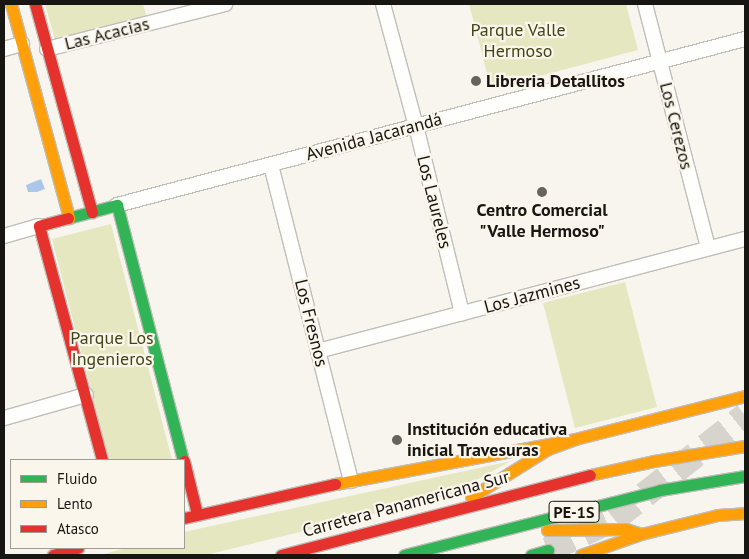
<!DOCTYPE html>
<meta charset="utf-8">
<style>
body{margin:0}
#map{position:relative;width:749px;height:559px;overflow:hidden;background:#f8f5ee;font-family:"PT Sans",sans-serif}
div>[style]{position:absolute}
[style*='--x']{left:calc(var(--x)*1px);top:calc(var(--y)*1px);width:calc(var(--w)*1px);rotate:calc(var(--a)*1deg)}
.green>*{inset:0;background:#e4e7c0}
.water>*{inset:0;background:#acc8e9}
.highway-tunnel>*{height:26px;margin-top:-13px;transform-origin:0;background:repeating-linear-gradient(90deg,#d6d4cd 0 26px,transparent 0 39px)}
.roads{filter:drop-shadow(1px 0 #c0beb9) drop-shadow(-1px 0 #c0beb9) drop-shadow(0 1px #c0beb9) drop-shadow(0 -1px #c0beb9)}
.street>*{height:14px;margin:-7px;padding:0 7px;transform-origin:7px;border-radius:7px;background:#fefefc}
.fast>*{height:11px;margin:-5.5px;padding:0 5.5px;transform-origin:5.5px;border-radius:5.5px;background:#30b455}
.slow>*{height:11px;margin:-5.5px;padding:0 5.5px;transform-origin:5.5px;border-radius:5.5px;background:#ff9f0a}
.jam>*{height:11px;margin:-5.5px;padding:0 5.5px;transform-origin:5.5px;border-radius:5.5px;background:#e5322d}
.dots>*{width:14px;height:14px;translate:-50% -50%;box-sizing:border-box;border:2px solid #fbf6eb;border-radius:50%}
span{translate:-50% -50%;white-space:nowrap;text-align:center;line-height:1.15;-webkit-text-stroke:4.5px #fbf6eb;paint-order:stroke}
.shield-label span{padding:1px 4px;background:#fbf6eb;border:1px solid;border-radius:4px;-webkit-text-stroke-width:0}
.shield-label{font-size:16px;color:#181612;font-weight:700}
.park-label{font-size:18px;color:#414515}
.street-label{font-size:18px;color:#181612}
.poi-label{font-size:18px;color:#181612;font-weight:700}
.left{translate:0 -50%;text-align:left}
.frame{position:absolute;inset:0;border:5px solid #181612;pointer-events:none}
.legend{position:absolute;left:10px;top:459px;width:175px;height:90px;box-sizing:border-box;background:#fbf6eb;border:1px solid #a09c94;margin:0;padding:6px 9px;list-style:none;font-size:15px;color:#181612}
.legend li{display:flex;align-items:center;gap:10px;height:25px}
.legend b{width:25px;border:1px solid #a09c94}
</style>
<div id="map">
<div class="green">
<div style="clip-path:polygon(45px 4px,143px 4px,147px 19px,55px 40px)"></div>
<div style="clip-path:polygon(469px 4px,626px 4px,638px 50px,491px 89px)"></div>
<div style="clip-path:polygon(111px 224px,172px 460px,109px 460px,52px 239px)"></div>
<div style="clip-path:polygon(625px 282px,657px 407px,575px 428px,543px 303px)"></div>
<div style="clip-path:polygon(511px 461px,450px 495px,206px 555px,101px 555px,126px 548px,184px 548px,184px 532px)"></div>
</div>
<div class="water">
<div style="clip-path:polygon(41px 179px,45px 189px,37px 192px,28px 192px,26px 185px)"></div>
</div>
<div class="highway-tunnel">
<div style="--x:548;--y:550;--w:73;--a:-25.2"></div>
<div style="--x:614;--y:519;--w:167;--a:-38.2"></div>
</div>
<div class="roads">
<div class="street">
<div style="--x:383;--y:4;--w:126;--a:74.9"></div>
<div style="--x:416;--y:126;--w:193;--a:76.2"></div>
<div style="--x:645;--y:4;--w:252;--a:75.5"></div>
<div style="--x:4;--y:49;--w:19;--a:-16"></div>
<div style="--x:47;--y:49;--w:184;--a:-14.2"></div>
<div style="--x:271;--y:165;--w:326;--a:75.8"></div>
<div style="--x:117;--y:205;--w:650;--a:-14.81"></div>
<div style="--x:4;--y:236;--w:36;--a:-16"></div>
<div style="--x:318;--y:351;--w:441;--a:-14.7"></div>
<div style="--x:4;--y:418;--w:85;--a:-15.7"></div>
</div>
<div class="fast">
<div style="--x:68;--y:218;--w:51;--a:-14.9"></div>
<div style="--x:117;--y:205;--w:263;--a:75.5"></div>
<div style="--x:404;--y:555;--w:264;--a:-14.2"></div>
<div style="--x:660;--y:490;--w:86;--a:-9.4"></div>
<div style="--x:531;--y:555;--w:18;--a:-16"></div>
</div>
<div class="slow">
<div style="--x:11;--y:4;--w:222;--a:74.8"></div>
<div style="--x:590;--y:475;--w:66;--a:-12.3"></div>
<div style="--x:654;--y:461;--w:92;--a:-9.4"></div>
<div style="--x:335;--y:484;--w:244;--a:-10.6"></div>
<div style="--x:575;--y:439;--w:175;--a:-14.2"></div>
<div style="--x:471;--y:497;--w:91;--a:-31.9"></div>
<div style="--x:548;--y:449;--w:29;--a:-20"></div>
<div style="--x:547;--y:530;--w:79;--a:-0.7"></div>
<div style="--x:626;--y:529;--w:16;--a:18"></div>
<div style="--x:581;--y:555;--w:64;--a:-19.3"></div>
<div style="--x:641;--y:534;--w:79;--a:-13.9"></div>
<div style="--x:718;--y:515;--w:27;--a:-4"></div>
</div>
<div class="jam">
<div style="--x:35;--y:4;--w:216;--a:74.7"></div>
<div style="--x:68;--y:218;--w:30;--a:165"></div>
<div style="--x:39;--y:226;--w:242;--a:74.9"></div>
<div style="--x:184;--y:461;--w:55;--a:76.2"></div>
<div style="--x:184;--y:518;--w:155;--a:-12.7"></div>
<div style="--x:53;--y:555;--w:26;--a:-16"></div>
<div style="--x:281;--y:555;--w:319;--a:-14.5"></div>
</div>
</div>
<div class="dots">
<div style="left:476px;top:81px;background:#66645f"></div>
<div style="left:542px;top:192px;background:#66645f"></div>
<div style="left:397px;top:440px;background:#66645f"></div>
</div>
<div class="shield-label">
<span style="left:574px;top:512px">PE-1S</span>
</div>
<div class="park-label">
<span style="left:518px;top:41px">Parque Valle<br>Hermoso</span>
<span style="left:112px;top:349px">Parque Los<br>Ingenieros</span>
</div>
<div class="street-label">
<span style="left:107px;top:34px;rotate:-14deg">Las Acacias</span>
<span style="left:676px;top:126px;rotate:76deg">Los Cerezos</span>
<span style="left:374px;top:137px;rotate:-15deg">Avenida Jacarandá</span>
<span style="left:434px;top:202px;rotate:76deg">Los Laureles</span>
<span style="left:532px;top:295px;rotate:-15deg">Los Jazmines</span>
<span style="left:311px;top:323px;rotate:76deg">Los Fresnos</span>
<span style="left:406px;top:504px;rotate:-15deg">Carretera Panamericana Sur</span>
</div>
<div class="poi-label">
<span class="left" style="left:486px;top:81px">Libreria Detallitos</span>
<span style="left:542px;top:221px">Centro Comercial<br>"Valle Hermoso"</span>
<span class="left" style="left:407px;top:440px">Institución educativa<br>inicial Travesuras</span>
</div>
<div class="frame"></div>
<ul class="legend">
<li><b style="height:6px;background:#30b455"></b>Fluido</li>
<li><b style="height:6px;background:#ff9f0a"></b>Lento</li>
<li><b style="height:6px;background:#e5322d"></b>Atasco</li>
</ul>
</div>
